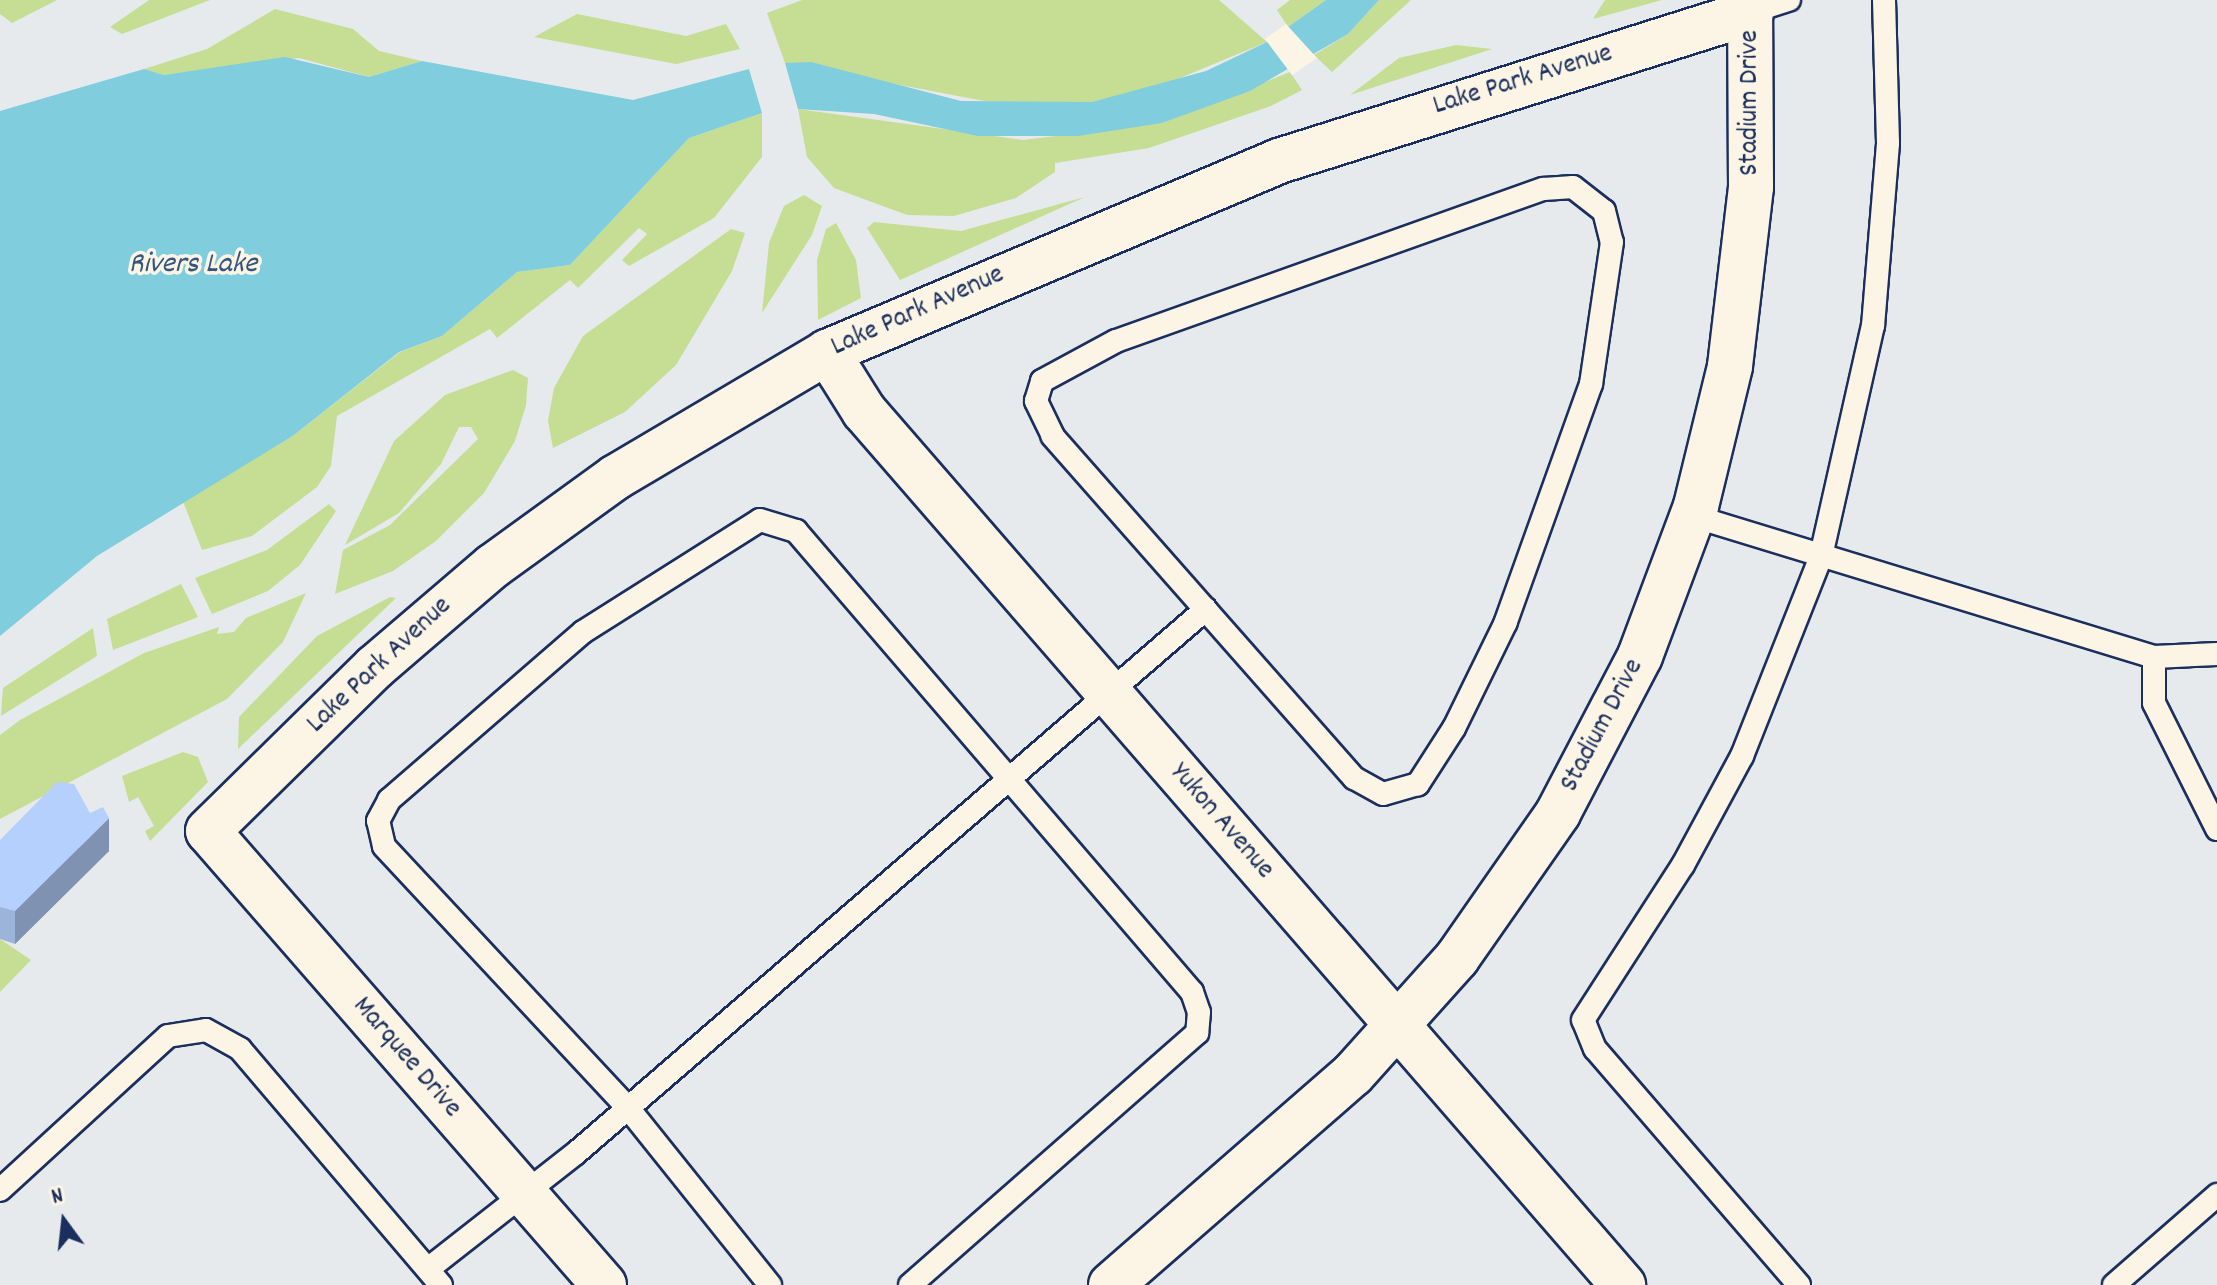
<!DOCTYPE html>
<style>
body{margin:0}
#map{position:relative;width:2217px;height:1285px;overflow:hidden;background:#fcf5e5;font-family:Dekko,sans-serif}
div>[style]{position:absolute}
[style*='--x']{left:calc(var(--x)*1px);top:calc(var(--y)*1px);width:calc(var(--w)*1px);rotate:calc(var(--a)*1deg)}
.built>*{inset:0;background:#e7eaec}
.green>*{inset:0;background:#c5de94}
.water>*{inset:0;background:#7fcddd}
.pier>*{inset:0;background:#fcf5e5}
.roads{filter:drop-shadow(2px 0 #1b2f5e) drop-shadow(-2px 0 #1b2f5e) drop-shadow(0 2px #1b2f5e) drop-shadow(0 -2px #1b2f5e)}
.service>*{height:22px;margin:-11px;padding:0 11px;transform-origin:11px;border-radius:11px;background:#fcf5e5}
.minor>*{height:44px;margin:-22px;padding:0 22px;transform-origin:22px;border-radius:22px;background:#fcf5e5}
.wall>*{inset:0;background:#9cb3da}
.shaded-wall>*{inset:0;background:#7f92b1}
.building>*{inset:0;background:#b5d0fd}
span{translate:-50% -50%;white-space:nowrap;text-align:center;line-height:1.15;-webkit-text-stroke:7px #fcf5e5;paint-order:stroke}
.street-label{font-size:28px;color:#1b2f5e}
.water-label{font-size:30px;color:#34567e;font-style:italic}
.north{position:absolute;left:24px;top:1181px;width:80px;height:80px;-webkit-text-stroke:6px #fcf5e5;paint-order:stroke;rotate:345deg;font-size:22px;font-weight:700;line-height:32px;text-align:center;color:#1b2f5e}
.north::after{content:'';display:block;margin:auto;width:28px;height:36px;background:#1b2f5e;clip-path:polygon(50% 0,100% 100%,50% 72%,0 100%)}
</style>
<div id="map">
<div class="built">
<div style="clip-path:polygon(0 0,2217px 0,2217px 1285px,0 1285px)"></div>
</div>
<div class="green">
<div style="clip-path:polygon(0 0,57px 0,12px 23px,0 14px)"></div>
<div style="clip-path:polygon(149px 0,210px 0,122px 34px,110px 27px)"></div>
<div style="clip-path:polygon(802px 0,1219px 0,1267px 42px,1151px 90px,1092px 102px,1005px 105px,785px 63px,767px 13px)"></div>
<div style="clip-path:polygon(1290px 0,1326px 0,1288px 27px,1277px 10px)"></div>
<div style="clip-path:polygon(1379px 0,1411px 0,1332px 72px,1314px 55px,1348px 34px)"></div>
<div style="clip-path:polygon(1605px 0,1662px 0,1593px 19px)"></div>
<div style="clip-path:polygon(275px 9px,353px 29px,379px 51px,422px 61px,369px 77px,299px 58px,164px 75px,144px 69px,207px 49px)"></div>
<div style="clip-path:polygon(577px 14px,686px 36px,726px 24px,740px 49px,676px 64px,534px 37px)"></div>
<div style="clip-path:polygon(1456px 45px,1492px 49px,1350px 95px,1399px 58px)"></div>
<div style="clip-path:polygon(1290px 72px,1302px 90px,1271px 106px,1149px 148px,1055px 163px,1055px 172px,1016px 198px,954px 216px,907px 215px,834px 188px,807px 157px,798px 109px,1023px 140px,1162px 123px)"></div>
<div style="clip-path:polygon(762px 113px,762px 157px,714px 218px,629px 266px,622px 260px,647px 234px,639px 228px,578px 288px,570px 280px,497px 338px,490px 329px,337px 416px,331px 466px,317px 487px,252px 536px,202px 550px,182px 499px,294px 435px,400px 352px,442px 336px,517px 272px,570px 265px,689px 138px)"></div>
<div style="clip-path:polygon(804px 195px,822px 206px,812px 235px,762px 313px,769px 243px,784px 206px)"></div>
<div style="clip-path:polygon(1085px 197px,900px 280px,867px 228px,874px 222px,961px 231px)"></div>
<div style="clip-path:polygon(836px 223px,856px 260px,861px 298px,818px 320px,817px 260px,826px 229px)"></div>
<div style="clip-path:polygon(731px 229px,745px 233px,732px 271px,676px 365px,625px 412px,553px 448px,548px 421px,554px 388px,583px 336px)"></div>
<div style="clip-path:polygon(513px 370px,528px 378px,526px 405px,515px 441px,484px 493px,436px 541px,393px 571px,335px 594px,343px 550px,390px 525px,478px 439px,471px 427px,459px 427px,441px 464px,399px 513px,345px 545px,394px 441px,445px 395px)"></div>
<div style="clip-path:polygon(329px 504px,336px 511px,300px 565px,268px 591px,212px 614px,195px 578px,267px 550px)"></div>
<div style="clip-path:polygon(181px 584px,198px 617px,113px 650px,107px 619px)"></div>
<div style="clip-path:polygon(306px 593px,283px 642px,227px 699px,0 819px,0 735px,20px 720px,144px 653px,219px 627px,217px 634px,234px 632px,246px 618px)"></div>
<div style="clip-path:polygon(390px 597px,396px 598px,238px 749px,239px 717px,317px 636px)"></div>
<div style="clip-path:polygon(93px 628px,97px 656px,1px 716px,3px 688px)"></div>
<div style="clip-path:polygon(183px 752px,198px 757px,208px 782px,150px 841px,145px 831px,154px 826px,138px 797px,129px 802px,122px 776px)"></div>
<div style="clip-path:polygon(0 939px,31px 960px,0 992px)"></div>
</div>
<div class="water">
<div style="clip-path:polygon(1326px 0,1379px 0,1348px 34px,1250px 91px,1162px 123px,1078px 136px,978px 136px,874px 114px,798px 109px,785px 63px,811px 62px,961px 101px,1092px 102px,1206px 71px,1267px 42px)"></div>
<div style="clip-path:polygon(285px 57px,369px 77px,422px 61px,633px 100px,749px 69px,762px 113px,689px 138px,570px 265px,517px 272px,442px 336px,399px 352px,294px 435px,97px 556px,0 636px,0 111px,144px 69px,164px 75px)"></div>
</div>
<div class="pier">
<div style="clip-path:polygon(1286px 24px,1317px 58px,1292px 75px,1265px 39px)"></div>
</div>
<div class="roads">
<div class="service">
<div style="--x:1751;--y:12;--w:40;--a:-18"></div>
<div style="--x:1573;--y:187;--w:39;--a:38"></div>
<div style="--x:1604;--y:211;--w:32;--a:76"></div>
<div style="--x:1612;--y:242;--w:144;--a:98.4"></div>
<div style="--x:1591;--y:384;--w:253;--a:109.7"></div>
<div style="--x:1506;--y:622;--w:118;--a:116.1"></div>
<div style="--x:1454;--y:728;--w:67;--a:122.7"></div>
<div style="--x:1418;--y:784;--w:36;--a:164"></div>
<div style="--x:1383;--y:794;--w:33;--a:-151"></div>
<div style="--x:1354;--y:778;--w:456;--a:-131.4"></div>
<div style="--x:1053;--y:436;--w:39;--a:-116"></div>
<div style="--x:1036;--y:401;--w:21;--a:-73"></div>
<div style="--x:1042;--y:381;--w:84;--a:-28.4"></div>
<div style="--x:1116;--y:341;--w:454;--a:-19.6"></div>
<div style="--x:1544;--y:189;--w:29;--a:-4"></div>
<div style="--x:1693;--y:516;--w:482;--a:17"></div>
<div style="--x:2154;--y:657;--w:63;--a:-2.7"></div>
<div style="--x:2154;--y:657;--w:46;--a:90"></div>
<div style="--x:2154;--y:703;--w:141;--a:63.4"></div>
<div style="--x:0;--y:1190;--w:228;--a:-42.5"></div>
<div style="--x:168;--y:1036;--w:38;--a:-9"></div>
<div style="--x:206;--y:1030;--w:39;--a:29"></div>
<div style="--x:240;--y:1049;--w:310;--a:49.6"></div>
<div style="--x:428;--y:1269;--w:188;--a:-38.1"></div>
<div style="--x:576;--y:1153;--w:832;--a:-40.81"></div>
<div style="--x:770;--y:1285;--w:227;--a:-128.7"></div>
<div style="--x:628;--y:1108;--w:358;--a:-133"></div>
<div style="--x:384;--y:846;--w:26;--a:-103"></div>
<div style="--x:378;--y:821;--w:24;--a:-62"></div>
<div style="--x:389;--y:800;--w:257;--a:-40.9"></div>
<div style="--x:583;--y:632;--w:209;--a:-32.3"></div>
<div style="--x:760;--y:520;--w:38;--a:17"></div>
<div style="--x:796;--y:531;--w:608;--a:49.34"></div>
<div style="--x:1192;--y:992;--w:21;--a:71"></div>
<div style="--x:1199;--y:1012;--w:21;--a:95"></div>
<div style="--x:1197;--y:1033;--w:382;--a:138.7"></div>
<div style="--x:1799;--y:1285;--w:312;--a:-130.8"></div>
<div style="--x:1595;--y:1049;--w:31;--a:-112"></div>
<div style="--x:1583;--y:1020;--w:184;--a:-57.2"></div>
<div style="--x:1683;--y:865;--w:124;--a:-61.6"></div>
<div style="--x:1742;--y:756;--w:215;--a:-68.4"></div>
<div style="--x:1821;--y:556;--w:236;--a:-77.3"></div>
<div style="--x:1873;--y:326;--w:184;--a:-85.3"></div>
<div style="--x:1888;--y:143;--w:143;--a:-91.6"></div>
<div style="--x:2114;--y:1285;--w:137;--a:-41.1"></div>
</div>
<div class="minor">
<div style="--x:827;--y:352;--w:70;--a:57.9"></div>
<div style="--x:864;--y:411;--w:1158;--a:49.03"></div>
<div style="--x:604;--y:1285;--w:602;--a:-131.1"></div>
<div style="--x:208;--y:831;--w:234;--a:-44.5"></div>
<div style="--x:375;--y:667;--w:155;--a:-40.6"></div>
<div style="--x:493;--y:566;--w:152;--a:-35.9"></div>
<div style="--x:616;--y:477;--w:245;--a:-30.6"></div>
<div style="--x:827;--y:352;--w:491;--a:-22.9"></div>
<div style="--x:1279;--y:161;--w:495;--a:-17.5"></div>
<div style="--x:1111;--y:1285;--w:321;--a:-41.1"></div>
<div style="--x:1353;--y:1074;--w:156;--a:-48.1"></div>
<div style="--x:1457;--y:958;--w:177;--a:-55.1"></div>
<div style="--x:1558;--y:813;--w:177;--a:-62.4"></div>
<div style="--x:1640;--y:656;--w:160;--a:-69.5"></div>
<div style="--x:1696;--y:506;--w:144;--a:-76.3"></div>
<div style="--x:1730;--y:366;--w:180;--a:-83.3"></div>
<div style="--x:1751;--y:187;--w:187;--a:-90.3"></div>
</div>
</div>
<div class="wall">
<div style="clip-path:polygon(0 840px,109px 851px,15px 944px,0 939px)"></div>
</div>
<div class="shaded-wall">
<div style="clip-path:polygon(109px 818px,109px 851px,15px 944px,15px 911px)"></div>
</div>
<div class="building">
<div style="clip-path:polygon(57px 782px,74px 784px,90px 813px,103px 807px,109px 818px,15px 911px,0 907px,0 840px)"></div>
</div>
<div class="street-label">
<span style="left:1523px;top:81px;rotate:-17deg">Lake Park Avenue</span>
<span style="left:1751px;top:103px;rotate:-90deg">Stadium Drive</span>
<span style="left:918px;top:312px;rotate:-24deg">Lake Park Avenue</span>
<span style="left:380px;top:666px;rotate:-43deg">Lake Park Avenue</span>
<span style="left:1603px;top:726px;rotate:-62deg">Stadium Drive</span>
<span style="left:1221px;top:822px;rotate:49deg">Yukon Avenue</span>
<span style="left:406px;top:1058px;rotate:49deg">Marquee Drive</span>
</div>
<div class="water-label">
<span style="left:193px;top:266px">Rivers Lake</span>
</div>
<div class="north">N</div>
</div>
